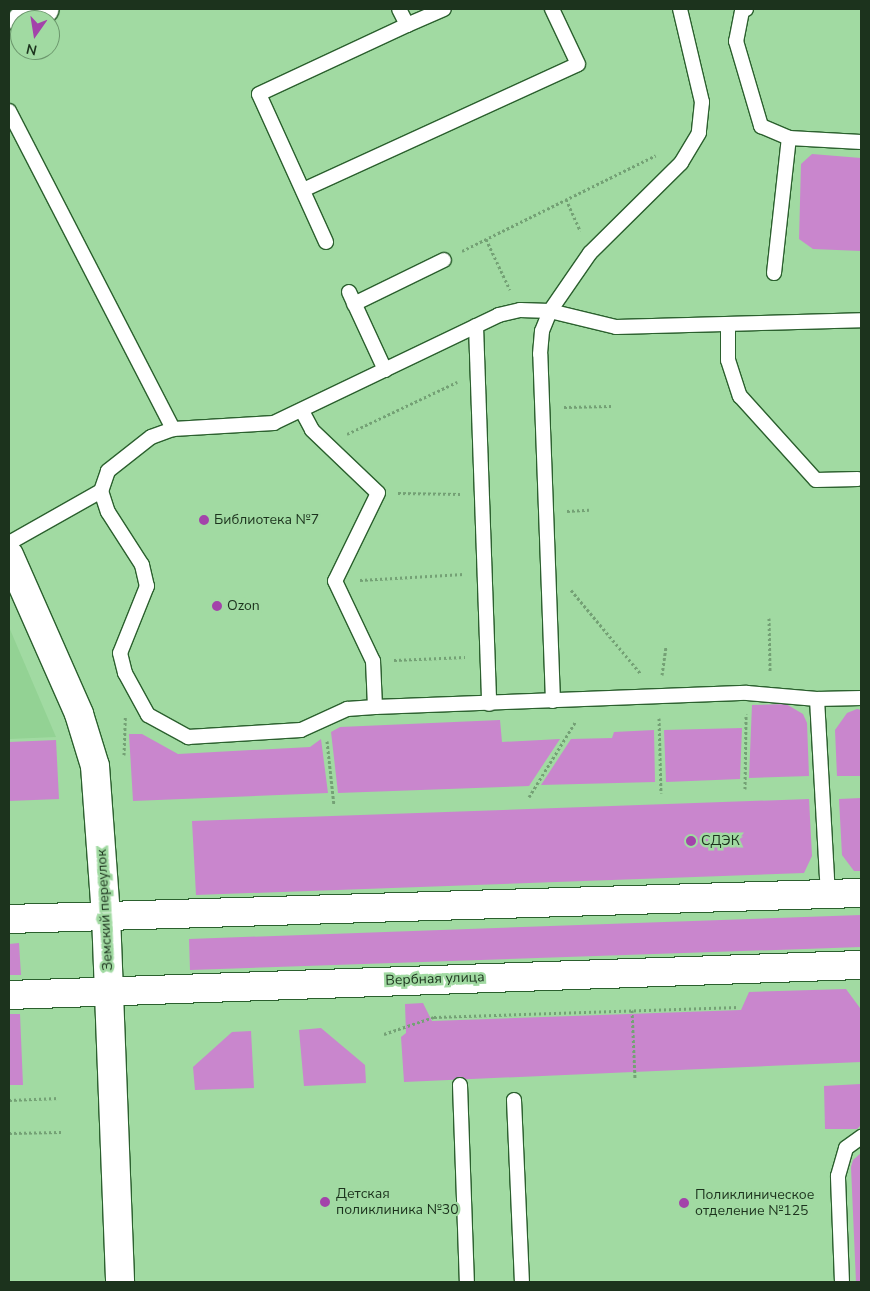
<!DOCTYPE html>
<meta charset="utf-8">
<style>
body{margin:0}
#map{position:relative;width:870px;height:1291px;overflow:hidden;background:#a1daa2;font-family:"Nunito Sans",sans-serif}
div>[style]{position:absolute}
[style*='--x']{left:calc(var(--x)*1px);top:calc(var(--y)*1px);width:calc(var(--w)*1px);rotate:calc(var(--a)*1deg)}
.built>*{inset:0;background:#93d294}
.green>*{inset:0;background:#c986cd}
.path>*{height:3px;margin-top:-1.5px;transform-origin:0;background:repeating-linear-gradient(90deg,#74a175 0 2.5px,transparent 0 5px)}
.roads{filter:drop-shadow(1px 0 #2b602e) drop-shadow(-1px 0 #2b602e) drop-shadow(0 1px #2b602e) drop-shadow(0 -1px #2b602e)}
.service>*{height:14px;margin:-7px;padding:0 7px;transform-origin:7px;border-radius:7px;background:#fff}
.minor>*{height:28px;margin:-14px;padding:0 14px;transform-origin:14px;border-radius:14px;background:#fff}
.secondary>*{height:28px;margin:-14px;padding:0 14px;transform-origin:14px;border-radius:14px;background:#fff}
.dots>*{width:14px;height:14px;translate:-50% -50%;box-sizing:border-box;border:2px solid #a1daa2;border-radius:50%}
span{translate:-50% -50%;white-space:nowrap;text-align:center;line-height:1.15;-webkit-text-stroke:5px #a1daa2;paint-order:stroke}
.poi-label{font-size:14px;color:#1c331d}
.left{translate:0 -50%;text-align:left}
.street-label{font-size:14px;color:#1c331d}
.frame{position:absolute;inset:0;border:10px solid #1c331d;pointer-events:none}
.north{position:absolute;left:10px;top:10px;width:50px;height:50px;box-sizing:border-box;background:#a1daa2;border:1px solid #6c976d;border-radius:50%;rotate:193deg;font-size:14px;font-weight:700;line-height:20px;text-align:center;color:#1c331d}
.north::after{content:'';display:block;margin:auto;width:18px;height:22px;background:#a343aa;clip-path:polygon(50% 0,100% 100%,50% 72%,0 100%)}
</style>
<div id="map">
<div class="built">
<div style="clip-path:polygon(9px 627px,56px 737px,9px 739px)"></div>
</div>
<div class="green">
<div style="clip-path:polygon(812px 154px,861px 158px,861px 251px,813px 249px,799px 239px,801px 164px)"></div>
<div style="clip-path:polygon(786px 704px,803px 714px,807px 723px,809px 776px,749px 778px,752px 705px)"></div>
<div style="clip-path:polygon(857px 709px,861px 710px,861px 776px,837px 776px,835px 730px,847px 713px)"></div>
<div style="clip-path:polygon(500px 720px,502px 742px,560px 739px,529px 786px,338px 793px,331px 732px,340px 727px)"></div>
<div style="clip-path:polygon(742px 728px,740px 779px,666px 782px,664px 730px)"></div>
<div style="clip-path:polygon(654px 730px,655px 782px,541px 785px,571px 739px,612px 738px,614px 732px)"></div>
<div style="clip-path:polygon(129px 734px,142px 734px,178px 754px,310px 747px,321px 739px,328px 793px,133px 801px)"></div>
<div style="clip-path:polygon(56px 740px,59px 799px,9px 801px,9px 742px)"></div>
<div style="clip-path:polygon(861px 798px,861px 871px,854px 871px,842px 855px,839px 799px)"></div>
<div style="clip-path:polygon(809px 799px,812px 856px,804px 873px,196px 895px,192px 821px)"></div>
<div style="clip-path:polygon(861px 915px,861px 947px,190px 970px,189px 939px)"></div>
<div style="clip-path:polygon(19px 943px,21px 975px,9px 975px,9px 944px)"></div>
<div style="clip-path:polygon(846px 989px,860px 1008px,861px 1062px,404px 1082px,401px 1037px,406px 1033px,405px 1004px,423px 1003px,432px 1021px,741px 1010px,749px 992px)"></div>
<div style="clip-path:polygon(9px 1014px,20px 1014px,23px 1085px,9px 1085px)"></div>
<div style="clip-path:polygon(321px 1028px,365px 1065px,366px 1083px,304px 1086px,299px 1030px)"></div>
<div style="clip-path:polygon(251px 1031px,254px 1088px,195px 1090px,193px 1067px,232px 1032px)"></div>
<div style="clip-path:polygon(860px 1084px,861px 1125px,857px 1129px,825px 1129px,824px 1086px)"></div>
<div style="clip-path:polygon(861px 1153px,861px 1282px,856px 1282px,851px 1167px,853px 1160px)"></div>
</div>
<div class="path">
<div style="--x:566;--y:199;--w:35;--a:66"></div>
<div style="--x:486;--y:239;--w:56;--a:64.8"></div>
<div style="--x:462;--y:251;--w:216;--a:-26.3"></div>
<div style="--x:564;--y:407;--w:47;--a:-1.2"></div>
<div style="--x:347;--y:434;--w:122;--a:-25.3"></div>
<div style="--x:398;--y:493;--w:62;--a:0.9"></div>
<div style="--x:567;--y:511;--w:22;--a:-3"></div>
<div style="--x:360;--y:580;--w:104;--a:-3.3"></div>
<div style="--x:571;--y:590;--w:109;--a:50.2"></div>
<div style="--x:769;--y:618;--w:54;--a:88.9"></div>
<div style="--x:394;--y:660;--w:71;--a:-2.4"></div>
<div style="--x:662;--y:675;--w:29;--a:-82"></div>
<div style="--x:659;--y:718;--w:75;--a:88.5"></div>
<div style="--x:327;--y:741;--w:64;--a:83.8"></div>
<div style="--x:124;--y:755;--w:38;--a:-88"></div>
<div style="--x:745;--y:789;--w:75;--a:-89.2"></div>
<div style="--x:529;--y:797;--w:89;--a:-58.3"></div>
<div style="--x:632;--y:1010;--w:69;--a:87.5"></div>
<div style="--x:384;--y:1034;--w:53;--a:-18.8"></div>
<div style="--x:434;--y:1017;--w:305;--a:-1.9"></div>
<div style="--x:9;--y:1100;--w:50;--a:-2.3"></div>
<div style="--x:9;--y:1133;--w:52;--a:-1.1"></div>
</div>
<div class="roads">
<div class="service">
<div style="--x:399;--y:9;--w:18;--a:63"></div>
<div style="--x:407;--y:25;--w:40;--a:-23.4"></div>
<div style="--x:680;--y:9;--w:96;--a:76.7"></div>
<div style="--x:702;--y:102;--w:31;--a:96"></div>
<div style="--x:699;--y:133;--w:35;--a:121"></div>
<div style="--x:681;--y:163;--w:128;--a:135.3"></div>
<div style="--x:590;--y:253;--w:70;--a:124.6"></div>
<div style="--x:550;--y:311;--w:30;--a:-178"></div>
<div style="--x:520;--y:310;--w:22;--a:167"></div>
<div style="--x:499;--y:315;--w:250;--a:154.4"></div>
<div style="--x:274;--y:423;--w:101;--a:176.6"></div>
<div style="--x:173;--y:429;--w:23;--a:160"></div>
<div style="--x:151;--y:437;--w:55;--a:141.7"></div>
<div style="--x:108;--y:471;--w:21;--a:109"></div>
<div style="--x:101;--y:491;--w:22;--a:72"></div>
<div style="--x:108;--y:512;--w:63;--a:57.3"></div>
<div style="--x:142;--y:565;--w:22;--a:77"></div>
<div style="--x:147;--y:586;--w:72;--a:111.9"></div>
<div style="--x:120;--y:653;--w:21;--a:76"></div>
<div style="--x:125;--y:673;--w:48;--a:61.3"></div>
<div style="--x:148;--y:715;--w:46;--a:28.8"></div>
<div style="--x:188;--y:737;--w:113;--a:-3.5"></div>
<div style="--x:301;--y:730;--w:51;--a:-24.5"></div>
<div style="--x:347;--y:709;--w:28;--a:-4"></div>
<div style="--x:375;--y:707;--w:372;--a:-2.2"></div>
<div style="--x:747;--y:693;--w:70;--a:4.9"></div>
<div style="--x:817;--y:699;--w:44;--a:-1.3"></div>
<div style="--x:746;--y:9;--w:4;--a:153"></div>
<div style="--x:742;--y:11;--w:31;--a:101"></div>
<div style="--x:736;--y:41;--w:89;--a:73.6"></div>
<div style="--x:761;--y:126;--w:30;--a:23"></div>
<div style="--x:789;--y:138;--w:72;--a:3.2"></div>
<div style="--x:9;--y:111;--w:358;--a:62.7"></div>
<div style="--x:303;--y:190;--w:302;--a:-24.6"></div>
<div style="--x:578;--y:64;--w:61;--a:-115.3"></div>
<div style="--x:326;--y:242;--w:162;--a:-114.4"></div>
<div style="--x:259;--y:94;--w:163;--a:-25"></div>
<div style="--x:774;--y:273;--w:136;--a:-83.7"></div>
<div style="--x:349;--y:292;--w:86;--a:65.2"></div>
<div style="--x:354;--y:304;--w:100;--a:-26.1"></div>
<div style="--x:728;--y:324;--w:36;--a:90"></div>
<div style="--x:728;--y:360;--w:38;--a:72"></div>
<div style="--x:740;--y:396;--w:113;--a:47.9"></div>
<div style="--x:816;--y:480;--w:42;--a:-1.4"></div>
<div style="--x:476;--y:326;--w:378;--a:88"></div>
<div style="--x:302;--y:411;--w:21;--a:62"></div>
<div style="--x:312;--y:430;--w:91;--a:43.7"></div>
<div style="--x:378;--y:493;--w:98;--a:116"></div>
<div style="--x:335;--y:581;--w:89;--a:64.6"></div>
<div style="--x:373;--y:661;--w:46;--a:87.5"></div>
<div style="--x:9;--y:543;--w:106;--a:-29.5"></div>
<div style="--x:817;--y:699;--w:196;--a:86.8"></div>
<div style="--x:553;--y:701;--w:347;--a:-92.1"></div>
<div style="--x:540;--y:354;--w:23;--a:-85"></div>
<div style="--x:542;--y:331;--w:22;--a:-68"></div>
<div style="--x:550;--y:311;--w:68;--a:13.6"></div>
<div style="--x:616;--y:327;--w:245;--a:-1.6"></div>
<div style="--x:460;--y:1085;--w:197;--a:88"></div>
<div style="--x:514;--y:1100;--w:182;--a:87.5"></div>
<div style="--x:842;--y:1282;--w:106;--a:-92.2"></div>
<div style="--x:838;--y:1176;--w:29;--a:-74"></div>
<div style="--x:846;--y:1148;--w:19;--a:-36"></div>
</div>
<div class="minor">
<div style="--x:22;--y:20;--w:25;--a:-26"></div>
<div style="--x:9;--y:555;--w:174;--a:66.2"></div>
<div style="--x:79;--y:714;--w:54;--a:72.9"></div>
<div style="--x:95;--y:766;--w:149;--a:85.8"></div>
<div style="--x:106;--y:915;--w:367;--a:87.8"></div>
</div>
<div class="secondary">
<div style="--x:9;--y:919;--w:852;--a:-1.75"></div>
<div style="--x:9;--y:995;--w:853;--a:-2.02"></div>
</div>
</div>
<div class="dots">
<div style="left:204px;top:520px;background:#a343aa"></div>
<div style="left:217px;top:606px;background:#a343aa"></div>
<div style="left:691px;top:841px;background:#a343aa"></div>
<div style="left:325px;top:1202px;background:#a343aa"></div>
<div style="left:684px;top:1203px;background:#a343aa"></div>
</div>
<div class="poi-label">
<span class="left" style="left:214px;top:520px">Библиотека №7</span>
<span class="left" style="left:227px;top:606px">Ozon</span>
<span class="left" style="left:701px;top:841px">СДЭК</span>
<span class="left" style="left:336px;top:1202px">Детская<br>поликлиника №30</span>
<span class="left" style="left:695px;top:1203px">Поликлиническое<br>отделение №125</span>
</div>
<div class="street-label">
<span style="left:105px;top:910px;rotate:-93deg">Земский переулок</span>
<span style="left:435px;top:979px;rotate:-2deg">Вербная улица</span>
</div>
<div class="frame"></div>
<div class="north">N</div>
</div>
